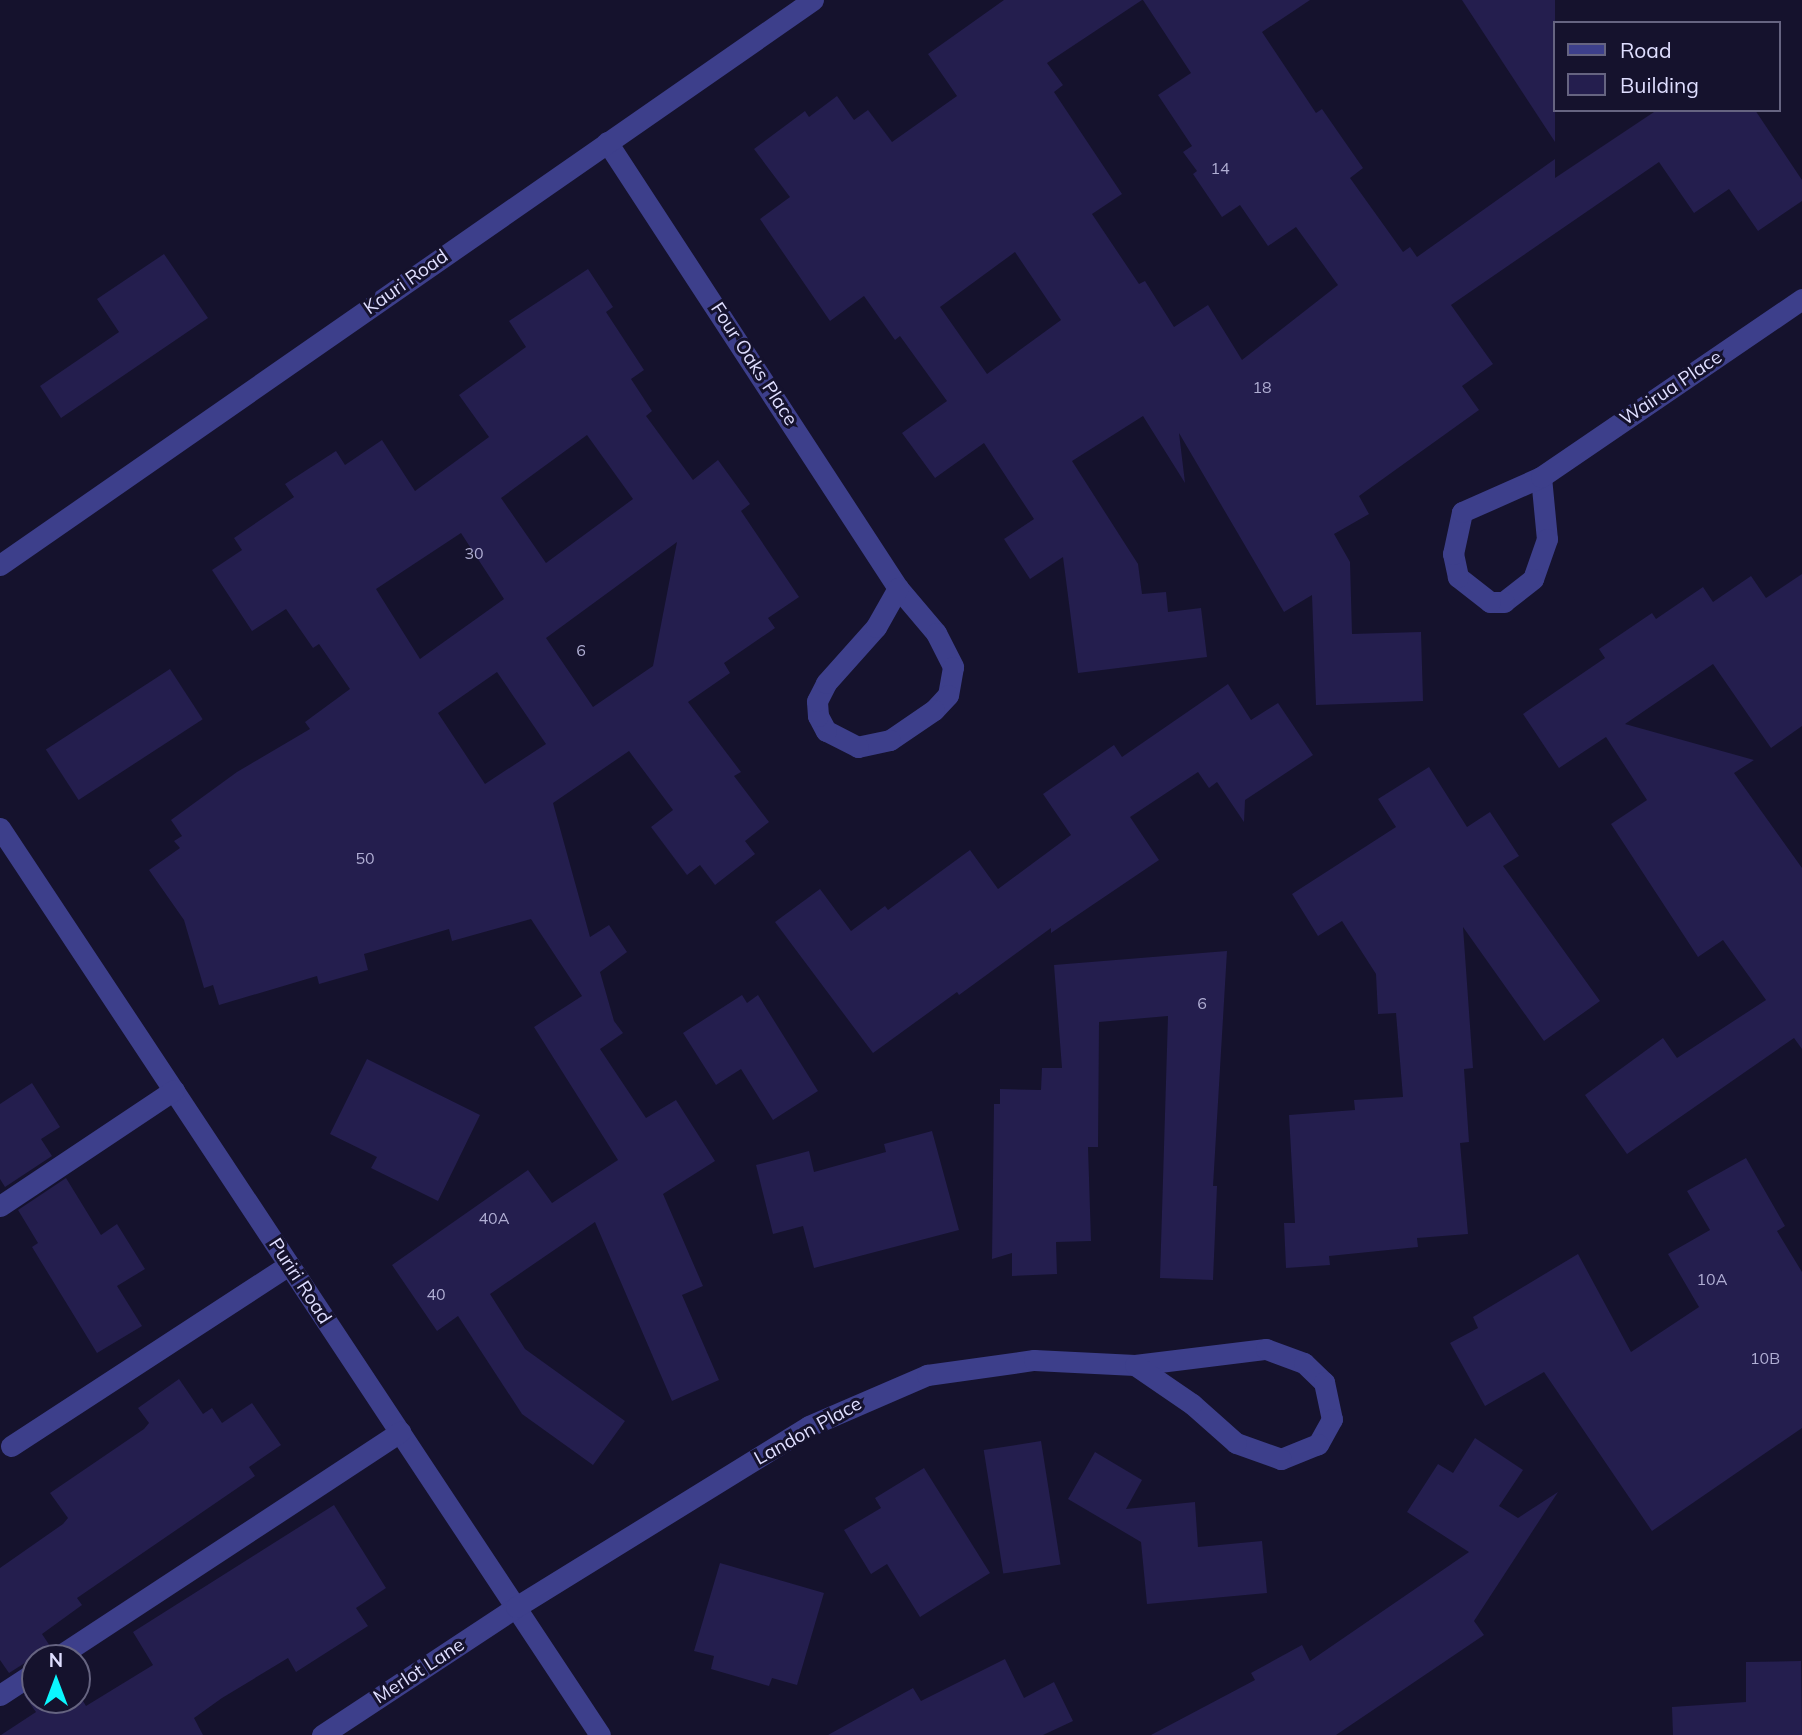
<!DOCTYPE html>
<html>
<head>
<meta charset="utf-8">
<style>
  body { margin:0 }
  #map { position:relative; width:1802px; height:1735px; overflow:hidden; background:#15122d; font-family:Mulish,sans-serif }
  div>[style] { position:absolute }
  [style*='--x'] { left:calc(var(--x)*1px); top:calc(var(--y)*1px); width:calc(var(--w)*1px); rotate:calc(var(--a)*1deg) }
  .building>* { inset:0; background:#241e4e; transform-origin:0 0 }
  .minor>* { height:21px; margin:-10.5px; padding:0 10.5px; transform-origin:10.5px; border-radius:10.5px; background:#3d3f8b }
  span { translate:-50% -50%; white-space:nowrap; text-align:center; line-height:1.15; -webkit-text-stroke:6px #15122d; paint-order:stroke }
  .number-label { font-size:16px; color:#b0aed3 }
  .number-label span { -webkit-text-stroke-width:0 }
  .street-label { font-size:19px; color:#dfdeff }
  .legend { position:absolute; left:1553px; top:21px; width:228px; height:91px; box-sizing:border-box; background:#15122d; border:2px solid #666481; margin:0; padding:9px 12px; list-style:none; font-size:21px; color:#dfdeff }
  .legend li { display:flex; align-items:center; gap:14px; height:35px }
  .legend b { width:35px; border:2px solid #666481 }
  .north { position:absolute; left:21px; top:1644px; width:70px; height:70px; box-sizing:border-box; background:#15122d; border:2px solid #666481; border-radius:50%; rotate:0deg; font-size:19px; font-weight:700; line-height:28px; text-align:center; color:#dfdeff }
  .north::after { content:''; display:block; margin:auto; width:24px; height:32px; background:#0bf6fe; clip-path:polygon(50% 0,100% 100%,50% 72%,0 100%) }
</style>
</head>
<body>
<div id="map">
  <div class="building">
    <div style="clip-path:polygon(evenodd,1004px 0,1142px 0,1047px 63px,1063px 85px,1054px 92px,1122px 194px,1092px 214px,1139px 284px,1145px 281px,1174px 327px,1208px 305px,1242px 360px,1338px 285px,1296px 227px,1268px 246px,1240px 205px,1222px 217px,1193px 174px,1197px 171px,1183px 152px,1192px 146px,1158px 95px,1191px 73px,1143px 0,1310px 0,1262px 32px,1316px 113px,1322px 109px,1363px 168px,1350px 178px,1403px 252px,1410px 247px,1417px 257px,1555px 159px,1555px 178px,1657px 110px,1755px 110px,1802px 180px,1802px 201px,1758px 231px,1729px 189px,1694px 213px,1659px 162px,1451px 305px,1493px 364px,1462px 386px,1479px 410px,1359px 496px,1369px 514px,1334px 534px,1350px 562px,1352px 634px,1421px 632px,1423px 701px,1316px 705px,1312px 595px,1284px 612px,1179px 433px,1185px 483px,1143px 416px,1072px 461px,1138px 564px,1142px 594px,1166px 592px,1168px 612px,1201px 608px,1207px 657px,1078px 673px,1063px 557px,1030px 579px,1004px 539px,1034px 519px,984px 443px,935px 478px,902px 433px,947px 401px,900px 336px,895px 340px,864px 296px,830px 321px,760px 219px,790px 197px,754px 149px,805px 111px,809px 117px,837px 96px,854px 120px,868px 110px,892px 142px,957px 96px,928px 54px,1004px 0,1015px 252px,1061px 320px,987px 374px,940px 307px,1015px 252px)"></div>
    <div style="clip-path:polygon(1462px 0,1555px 0,1555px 142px)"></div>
    <div style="clip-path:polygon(164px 254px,208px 318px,61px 418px,40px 386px,119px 332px,97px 299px)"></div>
    <div style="clip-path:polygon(evenodd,588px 269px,613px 307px,606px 312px,644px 370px,631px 379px,652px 411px,646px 416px,693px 480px,718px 460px,750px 504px,741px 511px,799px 597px,768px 618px,775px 628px,724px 663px,730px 673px,688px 702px,741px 772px,734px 776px,769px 822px,745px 841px,755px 854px,715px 885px,700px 865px,687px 875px,651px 827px,673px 810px,629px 751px,553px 803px,590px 937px,609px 925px,627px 952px,600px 972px,614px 1021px,623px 1033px,600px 1049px,646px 1118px,676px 1100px,715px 1161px,663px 1194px,703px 1286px,682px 1295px,719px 1380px,672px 1401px,595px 1222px,490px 1294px,525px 1349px,625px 1421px,593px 1465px,522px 1414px,458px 1316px,437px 1331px,392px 1265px,528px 1170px,552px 1203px,618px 1160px,534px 1027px,582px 996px,531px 919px,452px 941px,449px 929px,364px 954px,368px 970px,319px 984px,317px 976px,219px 1005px,213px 985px,204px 988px,184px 920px,149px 870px,180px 848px,174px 841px,182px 836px,171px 820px,237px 772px,310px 729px,305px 722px,350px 689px,319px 644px,313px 648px,286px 609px,252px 631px,212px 570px,242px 550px,234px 538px,294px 497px,285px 484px,336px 451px,345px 465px,382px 440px,415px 491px,489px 437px,459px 395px,526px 347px,509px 321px,588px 269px,587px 435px,633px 499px,546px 563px,501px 498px,587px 435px,588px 269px,461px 533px,504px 599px,420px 659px,376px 589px,461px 533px,588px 269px,677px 542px,653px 666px,593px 707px,546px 638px,677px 542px,588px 269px,497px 672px,546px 744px,485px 784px,438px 713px,497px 672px)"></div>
    <div style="clip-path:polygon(1802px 574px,1802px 726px,1771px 748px,1713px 664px,1625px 724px,1754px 760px,1734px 773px,1802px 868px,1802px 1049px,1794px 1038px,1627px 1154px,1585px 1095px,1663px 1038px,1677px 1058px,1766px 1000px,1723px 940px,1698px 957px,1611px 824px,1647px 800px,1606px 737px,1559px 768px,1523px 714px,1605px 658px,1599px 649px,1652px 613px,1656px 619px,1703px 587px,1713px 602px,1751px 576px,1766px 598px)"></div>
    <div style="left:170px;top:669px;width:60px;height:148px;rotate:57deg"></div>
    <div style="clip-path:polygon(1228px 684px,1251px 720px,1278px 703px,1313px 755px,1245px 800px,1244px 822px,1217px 782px,1209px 788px,1198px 772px,1130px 817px,1159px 860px,1051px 933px,1051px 928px,959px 995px,957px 992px,873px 1053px,775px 922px,820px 889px,851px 931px,885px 906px,888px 910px,970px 850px,998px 889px,1071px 835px,1043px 794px,1114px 745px,1122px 757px)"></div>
    <div style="clip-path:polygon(1429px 767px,1467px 827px,1490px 812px,1519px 856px,1503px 866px,1600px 1001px,1544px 1041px,1463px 927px,1473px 1068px,1464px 1069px,1469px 1142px,1460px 1143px,1468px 1234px,1417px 1238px,1418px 1247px,1329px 1256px,1330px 1265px,1286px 1268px,1284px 1223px,1295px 1223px,1289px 1115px,1355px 1110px,1354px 1100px,1403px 1097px,1396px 1013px,1378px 1014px,1376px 974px,1342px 921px,1318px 936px,1292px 894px,1396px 827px,1378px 799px)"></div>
    <div style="clip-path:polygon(1227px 951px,1213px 1186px,1217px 1186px,1213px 1280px,1160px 1278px,1168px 1016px,1099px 1022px,1098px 1147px,1088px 1147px,1091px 1241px,1056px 1242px,1057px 1274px,1012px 1276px,1012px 1253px,992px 1259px,994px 1104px,1000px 1104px,1000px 1089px,1041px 1090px,1042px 1068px,1062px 1068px,1054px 965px)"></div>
    <div style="clip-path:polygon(742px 995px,747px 1003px,758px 995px,818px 1091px,773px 1120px,741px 1069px,716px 1085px,683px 1033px)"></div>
    <div style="clip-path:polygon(367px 1059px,480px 1115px,438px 1201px,371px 1168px,377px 1157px,330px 1134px)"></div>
    <div style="clip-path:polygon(32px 1083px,60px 1127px,41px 1139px,52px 1156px,5px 1187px,0 1179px,0 1104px)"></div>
    <div style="clip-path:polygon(932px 1131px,959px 1230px,814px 1268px,803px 1226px,773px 1234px,756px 1165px,809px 1151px,814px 1172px,886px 1152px,884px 1144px)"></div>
    <div style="clip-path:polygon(1746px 1158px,1785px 1226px,1777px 1231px,1802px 1272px,1802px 1428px,1652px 1531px,1544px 1372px,1485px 1406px,1450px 1343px,1478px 1328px,1473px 1317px,1578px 1254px,1631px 1352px,1699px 1307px,1668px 1254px,1710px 1230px,1687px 1191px)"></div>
    <div style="clip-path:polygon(66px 1178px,101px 1235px,117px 1224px,145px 1269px,117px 1286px,142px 1326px,97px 1353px,32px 1247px,38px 1243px,18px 1210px)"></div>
    <div style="clip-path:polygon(179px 1379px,203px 1414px,212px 1408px,222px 1423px,252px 1403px,281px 1445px,249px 1467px,255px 1476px,77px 1598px,82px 1605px,42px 1634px,50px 1646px,43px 1658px,28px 1661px,9px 1673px,0 1660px,0 1568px,63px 1524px,68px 1518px,50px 1493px,144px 1429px,149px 1423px,138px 1408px)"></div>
    <div style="clip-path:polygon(1475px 1438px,1523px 1470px,1499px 1506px,1518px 1518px,1558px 1492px,1474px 1621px,1484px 1635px,1336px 1735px,1151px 1735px,1255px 1680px,1251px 1673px,1302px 1645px,1310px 1661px,1469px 1552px,1407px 1512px,1438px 1464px,1453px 1473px)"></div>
    <div style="left:1041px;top:1441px;width:125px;height:58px;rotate:81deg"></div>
    <div style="clip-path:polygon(1095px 1452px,1142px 1480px,1126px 1509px,1195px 1502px,1198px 1547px,1262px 1541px,1267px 1593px,1147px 1604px,1141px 1542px,1068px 1499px)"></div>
    <div style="clip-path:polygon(924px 1468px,990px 1573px,920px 1617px,887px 1564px,871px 1574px,844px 1530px,881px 1508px,875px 1498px)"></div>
    <div style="clip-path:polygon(334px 1505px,386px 1588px,356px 1608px,368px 1626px,296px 1672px,288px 1658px,222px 1698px,194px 1718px,203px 1735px,1px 1735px,36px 1712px,24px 1695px,35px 1688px,35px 1700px,77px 1700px,77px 1691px,86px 1706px,153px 1665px,133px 1632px)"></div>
    <div style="clip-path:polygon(720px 1563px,824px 1593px,797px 1685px,772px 1678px,769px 1686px,711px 1669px,714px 1656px,694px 1651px)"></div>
    <div style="clip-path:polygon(1005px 1659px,1024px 1698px,1054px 1682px,1073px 1721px,1043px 1735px,828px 1735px,913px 1688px,921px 1701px)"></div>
    <div style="clip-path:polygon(1801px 1661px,1802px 1735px,1673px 1735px,1672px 1707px,1746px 1702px,1746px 1662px)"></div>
  </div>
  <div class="minor">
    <div style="--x:607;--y:142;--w:533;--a:56.88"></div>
    <div style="--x:898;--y:588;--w:59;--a:49.8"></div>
    <div style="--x:936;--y:633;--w:38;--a:63"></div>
    <div style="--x:953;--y:667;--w:28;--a:100"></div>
    <div style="--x:948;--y:695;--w:21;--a:133"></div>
    <div style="--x:934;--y:710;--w:53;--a:145.7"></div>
    <div style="--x:890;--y:740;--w:33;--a:168"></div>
    <div style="--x:858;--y:747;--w:36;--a:-153"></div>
    <div style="--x:826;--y:731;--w:17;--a:-118"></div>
    <div style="--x:818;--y:716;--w:15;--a:-94"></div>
    <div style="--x:817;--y:701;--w:20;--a:-63"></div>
    <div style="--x:826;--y:683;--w:75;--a:-48.2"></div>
    <div style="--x:876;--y:627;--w:45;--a:-60.6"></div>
    <div style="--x:1541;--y:477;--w:62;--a:84.5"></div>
    <div style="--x:1547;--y:539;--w:42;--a:109.3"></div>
    <div style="--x:1533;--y:579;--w:37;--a:142"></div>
    <div style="--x:1504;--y:602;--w:14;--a:180"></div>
    <div style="--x:1490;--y:602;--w:41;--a:-142"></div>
    <div style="--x:1458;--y:577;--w:24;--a:-102"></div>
    <div style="--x:1453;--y:554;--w:43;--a:-77.9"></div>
    <div style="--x:1462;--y:512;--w:86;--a:-23.9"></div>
    <div style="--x:1541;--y:477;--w:316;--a:-34.3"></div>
    <div style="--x:0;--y:565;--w:990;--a:-34.8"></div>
    <div style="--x:0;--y:828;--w:1087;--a:56.51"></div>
    <div style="--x:0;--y:1206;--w:209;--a:-33.7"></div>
    <div style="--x:11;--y:1446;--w:332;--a:-33.1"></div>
    <div style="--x:56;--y:1658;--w:412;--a:-33.3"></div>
    <div style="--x:0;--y:1695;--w:42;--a:-33.3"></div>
    <div style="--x:322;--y:1735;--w:232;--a:-33.4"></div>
    <div style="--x:516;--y:1607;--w:344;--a:-31.7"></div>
    <div style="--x:809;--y:1426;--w:129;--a:-23.4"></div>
    <div style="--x:927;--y:1375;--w:108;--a:-8"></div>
    <div style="--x:1034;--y:1360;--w:101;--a:2.8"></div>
    <div style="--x:1135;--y:1365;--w:132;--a:-7"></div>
    <div style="--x:1266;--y:1349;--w:40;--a:20.2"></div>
    <div style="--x:1304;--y:1363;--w:28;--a:44"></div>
    <div style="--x:1324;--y:1382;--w:38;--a:78"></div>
    <div style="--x:1332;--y:1419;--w:29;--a:119"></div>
    <div style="--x:1318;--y:1444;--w:40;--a:158"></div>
    <div style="--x:1281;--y:1459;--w:48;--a:-160.4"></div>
    <div style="--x:1236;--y:1443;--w:59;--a:-138.4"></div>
    <div style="--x:1192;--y:1404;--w:69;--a:-145.6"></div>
  </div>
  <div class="number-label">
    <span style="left:1220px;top:168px">14</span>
    <span style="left:1262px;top:387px">18</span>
    <span style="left:474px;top:553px">30</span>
    <span style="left:581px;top:650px">6</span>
    <span style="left:365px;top:858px">50</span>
    <span style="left:1202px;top:1003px">6</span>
    <span style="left:494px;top:1218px">40A</span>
    <span style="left:1712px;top:1279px">10A</span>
    <span style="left:436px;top:1294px">40</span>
    <span style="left:1765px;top:1358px">10B</span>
  </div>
  <div class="street-label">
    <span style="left:406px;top:282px;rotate:-35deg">Kauri Road</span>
    <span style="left:754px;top:364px;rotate:57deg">Four Oaks Place</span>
    <span style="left:1671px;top:388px;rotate:-34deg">Wairua Place</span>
    <span style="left:300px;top:1281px;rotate:57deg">Puriri Road</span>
    <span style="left:808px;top:1431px;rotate:-29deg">Landon Place</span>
    <span style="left:419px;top:1671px;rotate:-33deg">Merlot Lane</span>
  </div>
  <ul class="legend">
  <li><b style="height:9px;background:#3d3f8b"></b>Road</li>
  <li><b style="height:19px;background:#241e4e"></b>Building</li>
  </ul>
  <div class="north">N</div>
</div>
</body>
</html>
